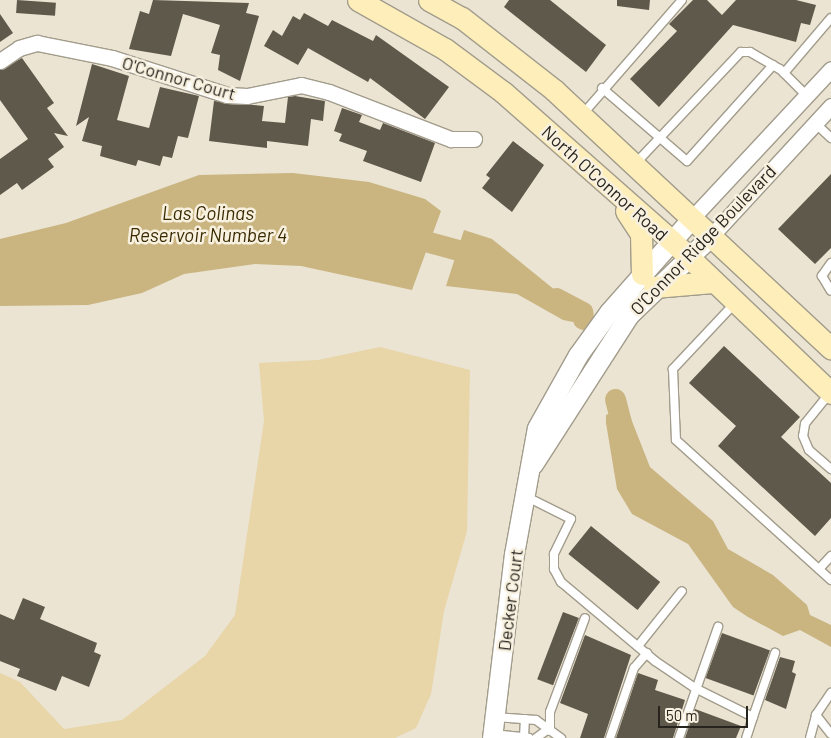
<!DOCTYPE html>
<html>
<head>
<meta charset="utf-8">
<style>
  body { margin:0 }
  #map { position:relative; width:831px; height:738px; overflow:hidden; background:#ebe4d3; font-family:Barlow,sans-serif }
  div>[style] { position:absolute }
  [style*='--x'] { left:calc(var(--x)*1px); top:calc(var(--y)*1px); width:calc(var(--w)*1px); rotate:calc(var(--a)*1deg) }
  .green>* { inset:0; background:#e8d5a8 }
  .water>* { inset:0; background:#cab581 }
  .river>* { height:21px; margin:-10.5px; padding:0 10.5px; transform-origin:10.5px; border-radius:10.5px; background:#cab581 }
  .building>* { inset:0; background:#5f594b; transform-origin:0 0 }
  .roads { filter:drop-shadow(1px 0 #a29c8c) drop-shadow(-1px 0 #a29c8c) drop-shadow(0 1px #a29c8c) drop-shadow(0 -1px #a29c8c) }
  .service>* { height:8px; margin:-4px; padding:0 4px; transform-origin:4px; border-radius:4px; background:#fff }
  .minor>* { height:15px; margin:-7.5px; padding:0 7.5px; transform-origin:7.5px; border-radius:7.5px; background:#fff }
  .tertiary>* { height:19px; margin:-9.5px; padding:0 9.5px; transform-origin:9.5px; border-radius:9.5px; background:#fff }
  .secondary>* { height:21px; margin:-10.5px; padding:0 10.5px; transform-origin:10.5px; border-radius:10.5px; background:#feeeba }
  span { translate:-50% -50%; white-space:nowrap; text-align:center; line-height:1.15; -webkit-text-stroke:5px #f8f1e0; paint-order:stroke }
  .street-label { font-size:18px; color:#27241e }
  .water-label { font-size:19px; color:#392a00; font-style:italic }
  .scale { position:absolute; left:658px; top:706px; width:90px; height:22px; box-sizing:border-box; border:2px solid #27241e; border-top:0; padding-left:6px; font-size:15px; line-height:18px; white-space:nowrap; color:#27241e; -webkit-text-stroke:4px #f8f1e0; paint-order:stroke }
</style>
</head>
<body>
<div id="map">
  <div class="green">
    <div style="clip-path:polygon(380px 347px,470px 370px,467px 531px,444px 611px,431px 694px,416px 728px,395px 738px,0 738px,0 673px,20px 682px,64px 729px,122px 720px,205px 656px,235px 615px,264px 421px,259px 363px,318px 360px)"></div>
  </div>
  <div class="water">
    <div style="clip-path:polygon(293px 173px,369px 182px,425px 199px,441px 211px,412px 290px,301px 266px,255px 264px,184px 274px,142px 293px,88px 305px,0 306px,0 239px,66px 223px,199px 175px)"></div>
    <div style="clip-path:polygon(464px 230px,492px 239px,582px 312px,573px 322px,563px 320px,517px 294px,446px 286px)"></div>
    <div style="clip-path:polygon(626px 406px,650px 467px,713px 521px,728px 549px,773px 575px,807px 605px,810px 615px,831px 625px,831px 647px,800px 630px,783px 636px,748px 617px,733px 607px,688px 544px,632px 514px,617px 489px,606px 423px,606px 415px)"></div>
  </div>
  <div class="river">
    <div style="--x:403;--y:235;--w:84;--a:15.2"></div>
    <div style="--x:556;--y:298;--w:30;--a:28"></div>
    <div style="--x:582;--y:312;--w:7;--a:82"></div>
    <div style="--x:615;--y:399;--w:40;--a:75.6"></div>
  </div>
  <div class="building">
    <div style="left:17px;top:0;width:39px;height:13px;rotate:4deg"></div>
    <div style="clip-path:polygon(153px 0,249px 3px,246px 13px,259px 16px,240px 81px,218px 70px,220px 55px,211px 53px,220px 25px,183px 14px,171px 56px,129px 49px,140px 11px,149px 14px)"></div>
    <div style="clip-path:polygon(509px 0,550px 0,606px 45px,586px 72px,504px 7px)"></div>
    <div style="clip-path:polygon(617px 0,650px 0,649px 10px,617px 6px)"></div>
    <div style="clip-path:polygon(693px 0,707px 0,722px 15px,736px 0,796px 0,816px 5px,810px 25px,801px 23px,796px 42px,733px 25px,659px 107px,630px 79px,677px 31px,669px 24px)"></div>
    <div style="clip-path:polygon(304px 13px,328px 26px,332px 20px,373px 41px,376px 35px,449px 87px,425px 119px,370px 78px,368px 82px,308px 48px,298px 65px,264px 46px,273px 30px,282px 36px,293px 16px,300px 20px)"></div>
    <div style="clip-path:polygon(0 14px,13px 33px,0 42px)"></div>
    <div style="clip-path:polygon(22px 58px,54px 103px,47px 108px,68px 136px,54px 133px,64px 147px,48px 159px,54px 167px,22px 190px,17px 183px,0 195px,0 159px,28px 139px,0 100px,0 70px)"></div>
    <div style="clip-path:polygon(92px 64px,129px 76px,117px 120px,149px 128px,160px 87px,199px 96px,188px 138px,178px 136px,172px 158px,163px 156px,160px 166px,138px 160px,136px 166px,100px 156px,102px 146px,82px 141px,89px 117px,76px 126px)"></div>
    <div style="clip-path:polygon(295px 96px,325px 101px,323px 121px,311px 119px,308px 146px,267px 141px,267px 148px,209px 141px,214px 101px,264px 106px,262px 121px,285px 123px,288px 97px)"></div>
    <div style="clip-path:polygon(342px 108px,362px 115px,359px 122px,380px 130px,383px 123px,435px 143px,421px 182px,363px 161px,367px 151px,339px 141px,342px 134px,334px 131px)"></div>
    <div style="clip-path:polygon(513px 141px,544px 165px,512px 212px,482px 188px,490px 178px,486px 175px)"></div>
    <div style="clip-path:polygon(831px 174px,831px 248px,815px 264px,778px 229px)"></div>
    <div style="clip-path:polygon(724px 346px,800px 417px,781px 437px,831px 483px,831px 518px,815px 536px,718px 446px,736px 426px,689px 383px)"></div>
    <div style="left:591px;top:526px;width:89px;height:36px;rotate:39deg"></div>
    <div style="clip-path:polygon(23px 598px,45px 607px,40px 619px,97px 643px,94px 652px,101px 655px,89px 687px,62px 676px,56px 691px,17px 676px,20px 669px,0 661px,0 614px,14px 620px)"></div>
    <div style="left:563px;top:612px;width:17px;height:72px;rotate:21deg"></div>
    <div style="left:722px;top:633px;width:51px;height:48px;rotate:20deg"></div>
    <div style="clip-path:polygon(585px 635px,631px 655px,604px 738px,580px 738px,588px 714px,560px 703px)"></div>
    <div style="clip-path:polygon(780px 657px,795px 661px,792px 672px,796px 674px,786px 709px,765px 700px)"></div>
    <div style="clip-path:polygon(638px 673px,658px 680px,655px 690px,685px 700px,673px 738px,616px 738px)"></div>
    <div style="clip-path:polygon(695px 709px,741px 726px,736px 738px,685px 738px)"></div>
  </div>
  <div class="roads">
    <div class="service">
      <div style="--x:784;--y:73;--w:72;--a:-49.5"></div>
      <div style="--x:602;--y:88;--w:112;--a:40.7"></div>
      <div style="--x:687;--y:161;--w:129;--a:-48.1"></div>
      <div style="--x:582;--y:115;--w:152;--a:-49"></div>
      <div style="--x:815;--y:123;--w:22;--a:43"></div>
      <div style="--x:635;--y:164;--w:154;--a:-46.6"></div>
      <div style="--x:741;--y:52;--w:9;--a:0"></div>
      <div style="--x:750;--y:52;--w:34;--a:30"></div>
      <div style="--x:780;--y:69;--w:38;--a:45"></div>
      <div style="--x:831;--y:263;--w:16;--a:125"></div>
      <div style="--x:822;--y:276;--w:17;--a:59"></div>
      <div style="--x:735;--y:303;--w:91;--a:133.2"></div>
      <div style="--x:673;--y:369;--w:71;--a:87.6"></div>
      <div style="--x:676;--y:440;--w:209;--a:42.1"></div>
      <div style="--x:829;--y:394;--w:38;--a:129"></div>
      <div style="--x:805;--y:424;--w:12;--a:99"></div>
      <div style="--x:803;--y:436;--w:15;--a:67"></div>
      <div style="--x:809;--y:450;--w:29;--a:41"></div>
      <div style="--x:527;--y:497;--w:49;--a:26.6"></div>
      <div style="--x:571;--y:519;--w:39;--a:116"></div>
      <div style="--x:554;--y:554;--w:15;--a:90"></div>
      <div style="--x:554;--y:569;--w:15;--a:62"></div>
      <div style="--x:561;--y:582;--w:123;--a:40"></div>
      <div style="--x:655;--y:661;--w:48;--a:34"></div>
      <div style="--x:695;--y:688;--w:65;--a:26.6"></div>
      <div style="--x:753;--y:717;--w:22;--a:108"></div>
      <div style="--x:819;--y:569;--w:18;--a:-47"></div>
      <div style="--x:638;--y:646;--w:70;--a:-51.3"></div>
      <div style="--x:816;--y:715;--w:24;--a:52"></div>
      <div style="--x:495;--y:717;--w:41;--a:4.2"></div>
      <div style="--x:536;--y:720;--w:31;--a:36"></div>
      <div style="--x:753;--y:717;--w:68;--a:-71"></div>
      <div style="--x:550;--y:731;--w:19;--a:-90"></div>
      <div style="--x:550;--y:712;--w:100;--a:-69.6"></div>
      <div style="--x:493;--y:734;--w:36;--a:6"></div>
      <div style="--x:524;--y:737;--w:18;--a:-87"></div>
      <div style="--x:536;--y:738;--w:14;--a:-36"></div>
      <div style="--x:610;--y:738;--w:74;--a:-71.1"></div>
      <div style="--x:634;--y:668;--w:20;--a:-49"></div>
      <div style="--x:679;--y:738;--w:118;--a:-70.6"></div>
      <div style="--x:810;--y:738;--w:24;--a:-75"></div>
      <div style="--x:816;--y:715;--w:27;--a:-56"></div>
    </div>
    <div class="minor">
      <div style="--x:0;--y:61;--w:23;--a:-34"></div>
      <div style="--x:19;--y:48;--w:19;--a:-16"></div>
      <div style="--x:37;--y:43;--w:76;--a:11.3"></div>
      <div style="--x:112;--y:58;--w:121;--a:17.8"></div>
      <div style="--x:227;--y:95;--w:20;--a:3"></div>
      <div style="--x:247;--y:96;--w:55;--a:-11.5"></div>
      <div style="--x:301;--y:85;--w:29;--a:14"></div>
      <div style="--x:329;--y:92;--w:131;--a:21.1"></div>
      <div style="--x:451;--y:139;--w:23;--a:0"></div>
      <div style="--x:693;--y:217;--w:202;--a:-47"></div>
      <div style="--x:712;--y:235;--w:176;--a:-47.3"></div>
    </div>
    <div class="tertiary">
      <div style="--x:533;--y:464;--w:177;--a:-57.2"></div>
      <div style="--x:629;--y:315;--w:115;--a:-43.9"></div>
      <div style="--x:492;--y:738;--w:185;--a:-83.2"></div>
      <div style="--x:514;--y:554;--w:128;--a:-79.7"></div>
      <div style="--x:537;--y:428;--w:84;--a:-60.7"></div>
      <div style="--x:578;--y:355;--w:53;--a:-54.2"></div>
      <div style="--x:609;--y:312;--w:127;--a:-48.5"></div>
    </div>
    <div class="secondary">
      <div style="--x:358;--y:0;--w:100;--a:29.4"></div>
      <div style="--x:445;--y:49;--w:72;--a:36.6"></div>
      <div style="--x:503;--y:92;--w:225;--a:41.4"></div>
      <div style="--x:672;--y:241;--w:220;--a:43.7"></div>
      <div style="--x:429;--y:0;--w:38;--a:29"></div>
      <div style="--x:462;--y:18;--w:117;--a:38"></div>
      <div style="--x:554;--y:90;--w:379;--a:43"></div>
      <div style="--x:626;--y:211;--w:27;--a:57"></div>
      <div style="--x:641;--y:234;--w:40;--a:88.6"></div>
      <div style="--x:654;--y:287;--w:59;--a:-4.8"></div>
    </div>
  </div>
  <div class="street-label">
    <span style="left:179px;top:78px;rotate:16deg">O'Connor Court</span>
    <span style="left:605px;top:183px;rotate:42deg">North O'Connor Road</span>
    <span style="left:703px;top:240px;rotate:-46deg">O'Connor Ridge Boulevard</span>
    <span style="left:510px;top:600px;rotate:-83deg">Decker Court</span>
  </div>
  <div class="water-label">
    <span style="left:208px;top:224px">Las Colinas<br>Reservoir Number 4</span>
  </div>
  <div class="scale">50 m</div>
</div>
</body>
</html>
